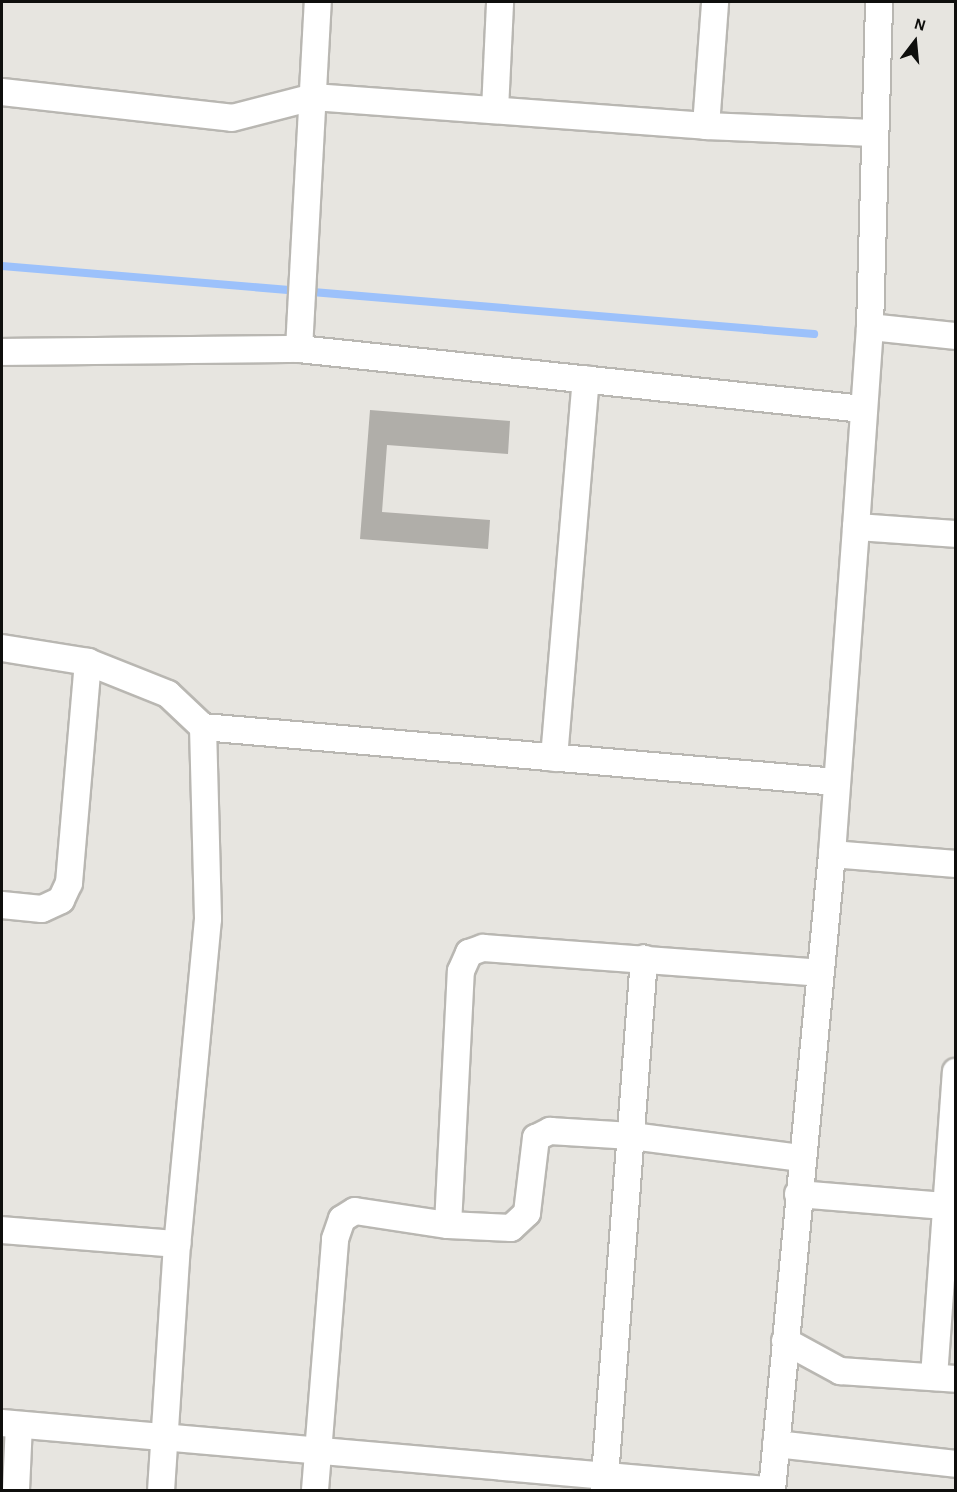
<!DOCTYPE html>
<html>
<head>
<meta charset="utf-8">
<style>
  body { margin:0 }
  #map { position:relative; width:957px; height:1492px; overflow:hidden; background:#e7e5e0; font-family:"Alegreya Sans",sans-serif }
  div>[style] { position:absolute }
  [style*='--x'] { left:calc(var(--x)*1px); top:calc(var(--y)*1px); width:calc(var(--w)*1px); rotate:calc(var(--a)*1deg) }
  .stream>* { height:8px; margin:-4px; padding:0 4px; transform-origin:4px; border-radius:4px; background:#9cc1fb }
  .building>* { inset:0; background:#b0aea9 }
  .roads { filter:drop-shadow(2px 0 #b9b7b2) drop-shadow(-2px 0 #b9b7b2) drop-shadow(0 2px #b9b7b2) drop-shadow(0 -2px #b9b7b2) }
  .minor>* { height:26px; margin:-13px; padding:0 13px; transform-origin:13px; border-radius:13px; background:#fff }
  span { translate:-50% -50%; white-space:nowrap; text-align:center; line-height:1.15; -webkit-text-stroke:5px #e7e5e0; paint-order:stroke }
  .frame { position:absolute; inset:0; border:3px solid #0f0f0d; pointer-events:none }
  .north { position:absolute; left:885px; top:12px; width:60px; height:60px; -webkit-text-stroke:4px #e7e5e0; paint-order:stroke; rotate:16deg; font-size:16px; font-weight:700; line-height:24px; text-align:center; color:#0f0f0d }
  .north::after { content:''; display:block; margin:auto; width:21px; height:27px; background:#0f0f0d; clip-path:polygon(50% 0,100% 100%,50% 72%,0 100%) }
</style>
</head>
<body>
<div id="map">
  <div class="stream">
    <div style="--x:2;--y:266;--w:815;--a:4.79"></div>
  </div>
  <div class="building">
    <div style="clip-path:polygon(370px 410px,510px 421px,508px 454px,387px 445px,382px 512px,490px 520px,488px 549px,360px 539px)"></div>
  </div>
  <div class="roads">
    <div class="minor">
      <div style="--x:2;--y:92;--w:231;--a:6.4"></div>
      <div style="--x:232;--y:118;--w:84;--a:-14.5"></div>
      <div style="--x:313;--y:97;--w:394;--a:4.2"></div>
      <div style="--x:706;--y:126;--w:167;--a:2.4"></div>
      <div style="--x:495;--y:110;--w:108;--a:-87.3"></div>
      <div style="--x:706;--y:126;--w:124;--a:-85.8"></div>
      <div style="--x:870;--y:327;--w:86;--a:6"></div>
      <div style="--x:299;--y:349;--w:348;--a:-86.9"></div>
      <div style="--x:2;--y:352;--w:297;--a:-0.6"></div>
      <div style="--x:299;--y:349;--w:567;--a:6.07"></div>
      <div style="--x:856;--y:527;--w:100;--a:4"></div>
      <div style="--x:2;--y:648;--w:87;--a:9.2"></div>
      <div style="--x:88;--y:662;--w:86;--a:21.8"></div>
      <div style="--x:168;--y:694;--w:48;--a:43.3"></div>
      <div style="--x:203;--y:727;--w:192;--a:88.5"></div>
      <div style="--x:208;--y:919;--w:326;--a:95.4"></div>
      <div style="--x:177;--y:1244;--w:247;--a:93.7"></div>
      <div style="--x:203;--y:727;--w:636;--a:4.96"></div>
      <div style="--x:554;--y:758;--w:380;--a:-85.2"></div>
      <div style="--x:832;--y:854;--w:124;--a:4.6"></div>
      <div style="--x:2;--y:905;--w:40;--a:5.7"></div>
      <div style="--x:42;--y:909;--w:21;--a:-25"></div>
      <div style="--x:61;--y:900;--w:19;--a:-65"></div>
      <div style="--x:69;--y:883;--w:222;--a:-85.1"></div>
      <div style="--x:798;--y:1194;--w:147;--a:4.7"></div>
      <div style="--x:945;--y:1206;--w:13;--a:-29"></div>
      <div style="--x:448;--y:1225;--w:254;--a:-87.1"></div>
      <div style="--x:461;--y:971;--w:20;--a:-66"></div>
      <div style="--x:469;--y:953;--w:15;--a:-20"></div>
      <div style="--x:483;--y:948;--w:338;--a:4.2"></div>
      <div style="--x:2;--y:1230;--w:176;--a:4.6"></div>
      <div style="--x:785;--y:1341;--w:63;--a:28.6"></div>
      <div style="--x:840;--y:1371;--w:116;--a:3.9"></div>
      <div style="--x:934;--y:1377;--w:306;--a:-85.9"></div>
      <div style="--x:2;--y:1423;--w:767;--a:5.01"></div>
      <div style="--x:776;--y:1444;--w:181;--a:6.3"></div>
      <div style="--x:16;--y:1490;--w:65;--a:-87.4"></div>
      <div style="--x:315;--y:1490;--w:252;--a:-85.4"></div>
      <div style="--x:335;--y:1239;--w:21;--a:-71"></div>
      <div style="--x:342;--y:1219;--w:15;--a:-32"></div>
      <div style="--x:355;--y:1211;--w:94;--a:8.6"></div>
      <div style="--x:448;--y:1225;--w:63;--a:2.7"></div>
      <div style="--x:511;--y:1228;--w:22;--a:-43"></div>
      <div style="--x:527;--y:1213;--w:76;--a:-83.2"></div>
      <div style="--x:536;--y:1138;--w:16;--a:-27"></div>
      <div style="--x:550;--y:1131;--w:82;--a:3.5"></div>
      <div style="--x:632;--y:1136;--w:171;--a:7.4"></div>
      <div style="--x:604;--y:1490;--w:533;--a:-85.69"></div>
      <div style="--x:772;--y:1490;--w:639;--a:-84.61"></div>
      <div style="--x:832;--y:854;--w:328;--a:-85.8"></div>
      <div style="--x:856;--y:527;--w:200;--a:-86"></div>
      <div style="--x:870;--y:327;--w:325;--a:-88.4"></div>
    </div>
  </div>
  <div class="frame"></div>
  <div class="north">N</div>
</div>
</body>
</html>
